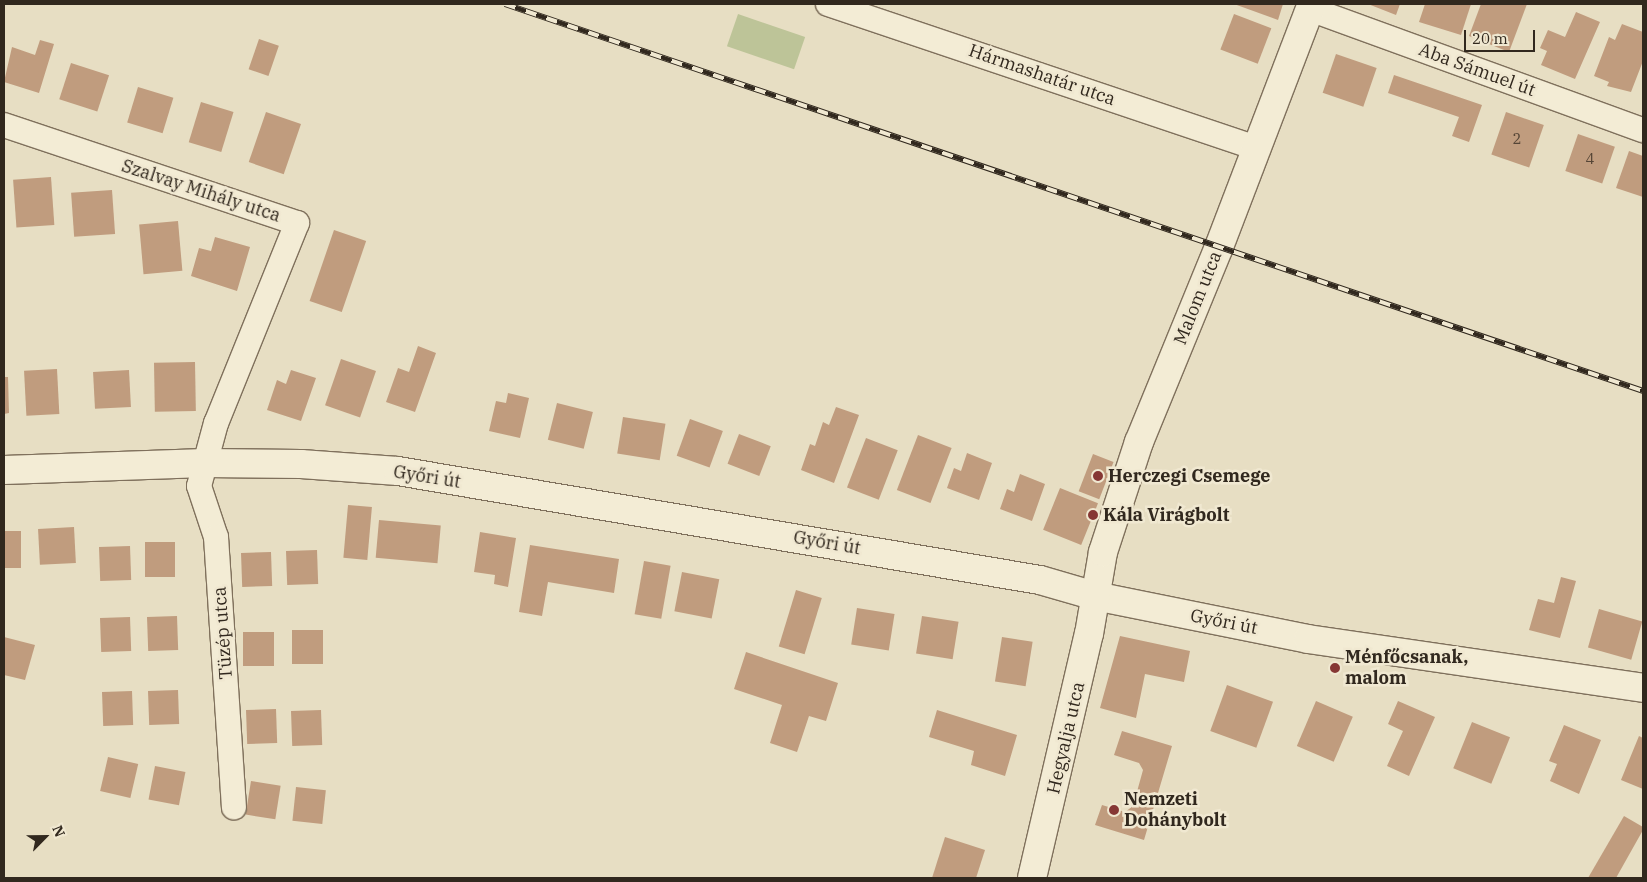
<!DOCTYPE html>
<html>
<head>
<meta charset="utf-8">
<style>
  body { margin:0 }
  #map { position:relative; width:1647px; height:882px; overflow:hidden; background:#e7dec3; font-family:"IBM Plex Serif",serif }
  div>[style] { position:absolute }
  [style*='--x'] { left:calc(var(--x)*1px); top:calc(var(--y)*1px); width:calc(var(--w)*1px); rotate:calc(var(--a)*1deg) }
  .green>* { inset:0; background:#bdc498; transform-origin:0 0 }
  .building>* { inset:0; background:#c09c7e; transform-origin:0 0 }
  .roads { filter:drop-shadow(1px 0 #7f705c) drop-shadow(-1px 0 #7f705c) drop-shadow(0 1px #7f705c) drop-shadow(0 -1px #7f705c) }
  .street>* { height:24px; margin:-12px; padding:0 12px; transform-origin:12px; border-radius:12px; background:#f3ecd5 }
  .secondary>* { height:28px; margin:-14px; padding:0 14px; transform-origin:14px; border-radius:14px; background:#f3ecd5 }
  .rail>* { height:5.5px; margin-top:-2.75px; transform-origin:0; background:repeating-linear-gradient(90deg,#f0e8d1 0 11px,#31281e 0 22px); box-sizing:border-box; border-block:1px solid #31281e }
  .dots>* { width:14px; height:14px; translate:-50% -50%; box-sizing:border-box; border:2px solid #f0e8d1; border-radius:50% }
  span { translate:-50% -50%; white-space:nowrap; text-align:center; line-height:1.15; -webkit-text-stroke:5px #f0e8d1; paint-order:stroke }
  .number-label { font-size:15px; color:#554536 }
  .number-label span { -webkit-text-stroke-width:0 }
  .street-label { font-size:18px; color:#31281e }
  .poi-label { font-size:18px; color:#31281e; font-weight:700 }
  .left { translate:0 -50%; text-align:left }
  .frame { position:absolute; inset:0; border:5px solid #31281e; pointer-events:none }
  .north { position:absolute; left:20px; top:812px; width:50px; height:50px; -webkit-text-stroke:4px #f0e8d1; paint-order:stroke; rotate:67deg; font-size:14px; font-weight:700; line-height:20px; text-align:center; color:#31281e }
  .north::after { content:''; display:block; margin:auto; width:18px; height:22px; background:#31281e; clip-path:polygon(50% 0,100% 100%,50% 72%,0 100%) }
  .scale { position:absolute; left:1464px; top:30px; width:71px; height:22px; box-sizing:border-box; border:2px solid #31281e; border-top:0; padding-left:6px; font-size:15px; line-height:18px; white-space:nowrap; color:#31281e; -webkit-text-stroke:4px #f0e8d1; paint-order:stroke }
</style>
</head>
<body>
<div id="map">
  <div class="green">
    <div style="left:738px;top:14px;width:71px;height:34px;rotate:19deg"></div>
  </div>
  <div class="building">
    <div style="clip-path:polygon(1234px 4px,1283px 4px,1278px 20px)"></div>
    <div style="clip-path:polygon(1368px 4px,1400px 4px,1396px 15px)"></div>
    <div style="clip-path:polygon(1425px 4px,1471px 4px,1461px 35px,1419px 22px)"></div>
    <div style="clip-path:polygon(1481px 4px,1527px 4px,1509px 52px,1469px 36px)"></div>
    <div style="clip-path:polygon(1576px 12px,1600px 22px,1575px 79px,1541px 65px,1547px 51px,1540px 48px,1548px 30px,1565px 37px)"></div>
    <div style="left:1234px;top:14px;width:40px;height:38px;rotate:21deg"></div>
    <div style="clip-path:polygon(1622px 24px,1643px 32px,1643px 61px,1631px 92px,1607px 86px,1609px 82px,1594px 76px,1609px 37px,1615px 40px)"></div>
    <div style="left:259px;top:39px;width:21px;height:32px;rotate:19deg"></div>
    <div style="clip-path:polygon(40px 40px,54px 44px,39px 93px,4px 82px,12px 47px,35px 55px)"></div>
    <div style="left:1336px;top:54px;width:43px;height:41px;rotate:19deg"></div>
    <div style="left:71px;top:63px;width:40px;height:38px;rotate:18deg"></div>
    <div style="clip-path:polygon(1394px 75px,1482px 105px,1469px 142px,1452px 136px,1459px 117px,1388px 93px)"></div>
    <div style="left:138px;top:87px;width:37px;height:37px;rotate:17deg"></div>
    <div style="left:201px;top:102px;width:34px;height:42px;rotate:17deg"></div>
    <div style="left:266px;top:112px;width:37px;height:53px;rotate:19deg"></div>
    <div style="left:1506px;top:112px;width:40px;height:45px;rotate:19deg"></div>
    <div style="left:1578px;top:134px;width:39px;height:39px;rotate:19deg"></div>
    <div style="clip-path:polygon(1629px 151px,1643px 156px,1643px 197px,1616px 188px)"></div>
    <div style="left:51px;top:177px;width:48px;height:38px;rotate:86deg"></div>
    <div style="left:112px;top:190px;width:44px;height:41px;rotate:86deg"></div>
    <div style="left:178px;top:221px;width:50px;height:39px;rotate:85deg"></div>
    <div style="left:334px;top:230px;width:34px;height:75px;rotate:19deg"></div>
    <div style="clip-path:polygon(215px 237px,250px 247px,237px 291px,191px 276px,199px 248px,211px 251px)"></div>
    <div style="clip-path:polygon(418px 346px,436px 353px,415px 412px,386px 402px,398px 368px,409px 372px)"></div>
    <div style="left:341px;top:359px;width:37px;height:49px;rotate:19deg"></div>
    <div style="left:195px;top:362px;width:49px;height:41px;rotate:89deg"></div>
    <div style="left:57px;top:369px;width:45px;height:33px;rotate:87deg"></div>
    <div style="left:129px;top:370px;width:37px;height:36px;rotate:87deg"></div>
    <div style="clip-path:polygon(291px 370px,316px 378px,301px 421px,267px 410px,277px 380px,286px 384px)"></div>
    <div style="clip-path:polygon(4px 377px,8px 377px,9px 413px,4px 414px)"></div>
    <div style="clip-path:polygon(508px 393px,529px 398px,520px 438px,489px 431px,496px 401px,506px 403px)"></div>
    <div style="left:557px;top:403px;width:37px;height:38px;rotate:14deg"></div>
    <div style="clip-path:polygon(836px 407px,859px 415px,834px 483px,801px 470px,810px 444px,815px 446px,823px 422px,829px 425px)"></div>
    <div style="left:623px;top:417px;width:43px;height:37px;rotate:9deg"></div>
    <div style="left:690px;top:419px;width:35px;height:39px;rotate:20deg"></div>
    <div style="left:739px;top:434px;width:34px;height:32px;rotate:21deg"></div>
    <div style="left:918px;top:435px;width:36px;height:59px;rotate:21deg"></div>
    <div style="left:866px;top:438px;width:34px;height:53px;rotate:21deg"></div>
    <div style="clip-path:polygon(967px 453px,992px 463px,979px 500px,947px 488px,954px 468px,961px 471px)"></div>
    <div style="left:1093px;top:454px;width:22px;height:40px;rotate:21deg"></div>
    <div style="clip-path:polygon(1020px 474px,1045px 484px,1032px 521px,1000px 509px,1007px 489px,1014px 492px)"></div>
    <div style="left:1060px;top:488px;width:41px;height:45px;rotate:22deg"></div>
    <div style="left:348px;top:505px;width:24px;height:53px;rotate:5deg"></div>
    <div style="left:379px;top:520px;width:62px;height:38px;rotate:5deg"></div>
    <div style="left:74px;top:527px;width:36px;height:36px;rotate:87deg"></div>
    <div style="left:4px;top:531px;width:17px;height:37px"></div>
    <div style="clip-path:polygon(480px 532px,516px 538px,508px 587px,494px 584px,495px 575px,474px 572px)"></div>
    <div style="left:145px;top:542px;width:30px;height:35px"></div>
    <div style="clip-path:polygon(530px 545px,619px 559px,614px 593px,548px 582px,542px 616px,519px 612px)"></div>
    <div style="left:130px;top:546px;width:34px;height:31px;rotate:88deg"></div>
    <div style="left:317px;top:550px;width:34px;height:31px;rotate:88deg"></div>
    <div style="left:271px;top:552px;width:34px;height:30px;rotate:88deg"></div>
    <div style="left:644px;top:561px;width:27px;height:54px;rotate:10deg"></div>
    <div style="left:682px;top:572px;width:38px;height:40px;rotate:11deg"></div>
    <div style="clip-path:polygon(1561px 577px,1576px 581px,1560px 638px,1529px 630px,1538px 599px,1554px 603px)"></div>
    <div style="left:796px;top:590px;width:27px;height:59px;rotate:17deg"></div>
    <div style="left:857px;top:608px;width:38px;height:37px;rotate:9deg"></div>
    <div style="left:1599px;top:609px;width:45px;height:40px;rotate:16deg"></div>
    <div style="left:177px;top:616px;width:34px;height:30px;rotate:88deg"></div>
    <div style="left:922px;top:616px;width:37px;height:38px;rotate:9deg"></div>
    <div style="left:130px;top:617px;width:34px;height:30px;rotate:88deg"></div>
    <div style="left:323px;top:630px;width:34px;height:31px;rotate:90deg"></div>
    <div style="left:243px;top:632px;width:31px;height:34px"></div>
    <div style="clip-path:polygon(1120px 636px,1190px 651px,1184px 682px,1145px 674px,1136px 718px,1100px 708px)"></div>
    <div style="clip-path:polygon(4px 637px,35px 645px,25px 680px,4px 675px)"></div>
    <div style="left:1002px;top:637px;width:31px;height:45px;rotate:9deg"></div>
    <div style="clip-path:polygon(746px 652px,838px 683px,826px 721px,809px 716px,797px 752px,770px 743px,782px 705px,734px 689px)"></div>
    <div style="left:1227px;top:685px;width:49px;height:49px;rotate:20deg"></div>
    <div style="left:178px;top:690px;width:34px;height:30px;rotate:88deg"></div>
    <div style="left:132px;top:691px;width:34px;height:30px;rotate:88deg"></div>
    <div style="left:1316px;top:701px;width:40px;height:49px;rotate:23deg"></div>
    <div style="clip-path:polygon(1398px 701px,1435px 717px,1409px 776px,1387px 766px,1403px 731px,1388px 724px)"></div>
    <div style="left:276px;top:709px;width:34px;height:30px;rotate:88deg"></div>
    <div style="left:321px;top:710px;width:35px;height:30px;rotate:88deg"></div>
    <div style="clip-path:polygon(937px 710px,1017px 735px,1005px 776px,971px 765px,974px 751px,929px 737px)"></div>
    <div style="left:1472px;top:722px;width:41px;height:50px;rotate:22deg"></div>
    <div style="clip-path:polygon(1564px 725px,1601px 740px,1579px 794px,1550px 781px,1557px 764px,1549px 761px)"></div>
    <div style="clip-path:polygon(1122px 731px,1172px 746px,1144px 840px,1095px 825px,1102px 805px,1125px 812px,1133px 806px,1143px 770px,1139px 763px,1114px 755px)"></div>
    <div style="clip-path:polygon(1639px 736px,1643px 738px,1643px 789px,1621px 780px)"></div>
    <div style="left:108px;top:757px;width:31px;height:35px;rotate:13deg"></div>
    <div style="left:155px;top:766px;width:31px;height:34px;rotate:11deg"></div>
    <div style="left:251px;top:781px;width:30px;height:34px;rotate:9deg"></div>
    <div style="left:296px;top:787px;width:30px;height:34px;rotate:6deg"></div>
    <div style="clip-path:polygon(1624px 816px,1643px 827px,1643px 830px,1616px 878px,1588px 878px)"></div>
    <div style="clip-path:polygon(945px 837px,985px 850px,976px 878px,932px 878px)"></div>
  </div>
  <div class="roads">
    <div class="street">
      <div style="--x:828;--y:4;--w:452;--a:18.6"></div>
      <div style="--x:1310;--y:9;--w:354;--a:20"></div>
      <div style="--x:4;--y:125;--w:309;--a:18.5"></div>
      <div style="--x:297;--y:223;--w:216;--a:112"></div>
      <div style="--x:216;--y:423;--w:65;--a:105.1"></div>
      <div style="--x:199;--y:486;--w:54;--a:71.6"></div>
      <div style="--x:216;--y:537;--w:271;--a:86.2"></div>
    </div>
    <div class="secondary">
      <div style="--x:4;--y:470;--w:201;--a:-2"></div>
      <div style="--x:205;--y:463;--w:96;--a:0.6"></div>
      <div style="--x:301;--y:464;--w:97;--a:4.1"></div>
      <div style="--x:398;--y:471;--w:651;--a:9.64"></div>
      <div style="--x:1040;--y:580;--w:57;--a:16.2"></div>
      <div style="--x:1095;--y:596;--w:217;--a:11.4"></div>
      <div style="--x:1308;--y:639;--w:339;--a:8.3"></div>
      <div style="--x:1032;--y:878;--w:251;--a:-76.9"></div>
      <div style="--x:1089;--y:634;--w:83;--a:-80.3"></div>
      <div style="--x:1103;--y:552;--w:116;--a:-71.9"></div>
      <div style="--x:1139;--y:442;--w:211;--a:-67.7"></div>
      <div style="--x:1219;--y:247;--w:260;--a:-69.1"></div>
    </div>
  </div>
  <div class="rail">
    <div style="--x:505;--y:4;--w:1202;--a:18.78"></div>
  </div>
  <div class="dots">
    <div style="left:1098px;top:476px;background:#863734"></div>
    <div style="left:1093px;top:515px;background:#863734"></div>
    <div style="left:1335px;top:668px;background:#863734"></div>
    <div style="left:1114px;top:810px;background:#863734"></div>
  </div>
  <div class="number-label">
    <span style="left:1517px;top:139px">2</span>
    <span style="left:1590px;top:159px">4</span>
  </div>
  <div class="street-label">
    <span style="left:1477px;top:70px;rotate:20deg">Aba Sámuel út</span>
    <span style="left:1042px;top:75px;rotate:19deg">Hármashatár utca</span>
    <span style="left:201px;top:191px;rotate:18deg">Szalvay Mihály utca</span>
    <span style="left:1198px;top:298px;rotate:-68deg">Malom utca</span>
    <span style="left:427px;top:477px;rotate:9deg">Győri út</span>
    <span style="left:827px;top:543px;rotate:10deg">Győri út</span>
    <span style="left:1224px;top:622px;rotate:11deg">Győri út</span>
    <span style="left:223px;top:633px;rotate:-94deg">Tüzép utca</span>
    <span style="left:1066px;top:738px;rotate:-77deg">Hegyalja utca</span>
  </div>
  <div class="poi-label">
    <span class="left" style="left:1108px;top:476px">Herczegi Csemege</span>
    <span class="left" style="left:1103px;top:515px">Kála Virágbolt</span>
    <span class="left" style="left:1345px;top:668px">Ménfőcsanak,<br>malom</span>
    <span class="left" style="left:1124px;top:810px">Nemzeti<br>Dohánybolt</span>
  </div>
  <div class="frame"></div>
  <div class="north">N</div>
  <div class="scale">20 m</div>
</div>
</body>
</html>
